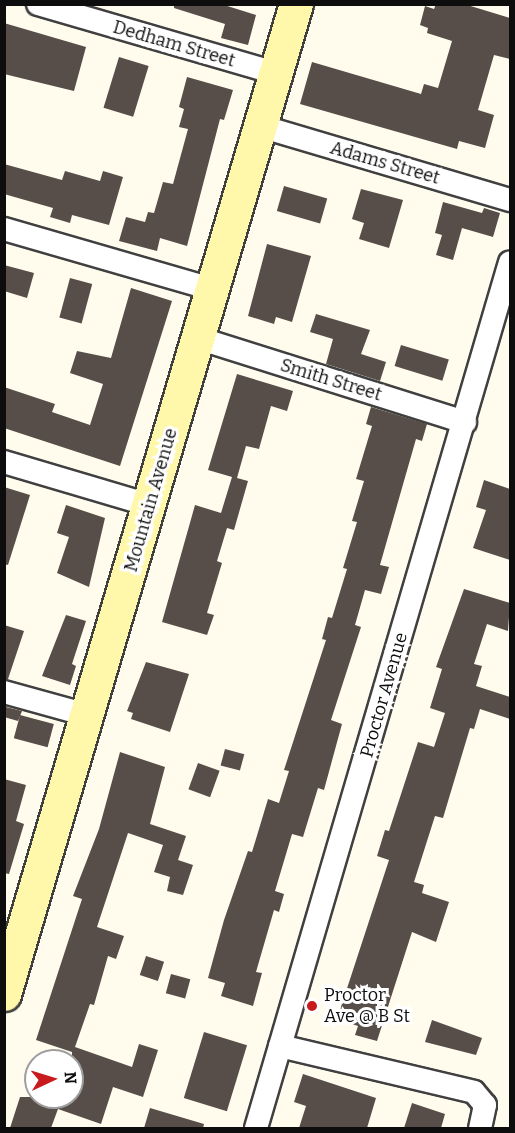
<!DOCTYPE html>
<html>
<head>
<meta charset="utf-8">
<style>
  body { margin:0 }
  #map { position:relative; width:515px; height:1133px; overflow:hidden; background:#fffcee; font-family:Bitter,serif }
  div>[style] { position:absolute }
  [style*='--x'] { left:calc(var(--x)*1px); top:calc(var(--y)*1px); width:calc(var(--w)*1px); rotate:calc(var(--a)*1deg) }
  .building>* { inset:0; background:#574e49; transform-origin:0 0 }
  .roads { filter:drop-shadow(2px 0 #404040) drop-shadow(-2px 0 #404040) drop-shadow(0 2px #404040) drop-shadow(0 -2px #404040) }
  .street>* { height:22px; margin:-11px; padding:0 11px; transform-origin:11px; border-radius:11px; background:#fff }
  .secondary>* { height:33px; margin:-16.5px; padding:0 16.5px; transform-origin:16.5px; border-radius:16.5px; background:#fff7a9 }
  .dots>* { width:16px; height:16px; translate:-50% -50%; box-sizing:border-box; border:3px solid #fff; border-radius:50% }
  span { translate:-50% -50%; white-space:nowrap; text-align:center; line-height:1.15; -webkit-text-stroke:6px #fff; paint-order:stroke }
  .street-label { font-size:18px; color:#0d0d0d }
  .poi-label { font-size:18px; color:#0d0d0d }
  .left { translate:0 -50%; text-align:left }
  .frame { position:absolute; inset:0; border:6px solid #0d0d0d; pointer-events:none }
  .north { position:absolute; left:24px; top:1049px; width:60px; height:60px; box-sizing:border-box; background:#fff; border:2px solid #9e9e9e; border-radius:50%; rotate:86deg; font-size:16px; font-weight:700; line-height:24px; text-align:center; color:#0d0d0d }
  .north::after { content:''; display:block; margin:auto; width:21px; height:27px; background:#c91a1e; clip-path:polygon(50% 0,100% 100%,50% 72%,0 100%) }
</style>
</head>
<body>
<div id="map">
  <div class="building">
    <div style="clip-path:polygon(174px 4px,221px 4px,256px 15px,248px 45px,221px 38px,225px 24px,174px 8px)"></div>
    <div style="clip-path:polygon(436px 4px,464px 4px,510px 18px,510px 59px,494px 55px,478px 110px,494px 115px,485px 148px,459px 141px,457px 149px,300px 104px,312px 62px,421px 94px,424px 84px,438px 88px,452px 41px,427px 33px,428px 28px,420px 25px,425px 6px,434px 9px)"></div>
    <div style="clip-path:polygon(4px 23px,86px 47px,74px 91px,4px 74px)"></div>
    <div style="left:119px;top:57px;width:31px;height:53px;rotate:17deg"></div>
    <div style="clip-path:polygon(187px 77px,233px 90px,224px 120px,220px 119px,187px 246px,160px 238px,157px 251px,119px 241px,126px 217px,145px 222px,148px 212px,154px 213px,163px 182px,173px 184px,188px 129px,179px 127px,184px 109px,179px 107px)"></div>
    <div style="clip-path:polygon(4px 164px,62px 180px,65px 171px,100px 181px,103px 171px,123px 177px,109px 225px,72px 215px,70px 223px,50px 217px,53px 208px,4px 194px)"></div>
    <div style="left:284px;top:186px;width:45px;height:26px;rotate:16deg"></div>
    <div style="clip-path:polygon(361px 189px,403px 200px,389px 248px,359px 239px,364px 223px,352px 219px)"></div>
    <div style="clip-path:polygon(443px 202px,482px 213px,484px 208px,500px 213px,493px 237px,462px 228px,453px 260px,436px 255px,442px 235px,435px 233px)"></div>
    <div style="clip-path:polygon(267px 244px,311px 256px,292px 322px,276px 317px,274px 324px,248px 316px)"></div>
    <div style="clip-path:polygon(4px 265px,34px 273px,27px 298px,4px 291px)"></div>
    <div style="left:70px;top:278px;width:23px;height:41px;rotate:15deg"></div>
    <div style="clip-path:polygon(131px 288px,172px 301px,120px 466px,4px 428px,4px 387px,55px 404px,52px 412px,90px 425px,103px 384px,70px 373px,77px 351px,111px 358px)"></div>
    <div style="clip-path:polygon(316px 314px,370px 330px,361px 354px,386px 362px,380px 381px,326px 364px,333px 339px,310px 332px)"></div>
    <div style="left:401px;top:345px;width:50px;height:22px;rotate:17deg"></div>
    <div style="clip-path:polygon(237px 374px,293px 391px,287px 411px,271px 406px,259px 449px,246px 446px,237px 478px,248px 481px,234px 530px,227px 528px,217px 561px,222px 563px,207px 613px,214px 615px,207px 635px,162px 622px,195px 505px,221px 513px,232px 477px,208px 470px)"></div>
    <div style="clip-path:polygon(371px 407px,427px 424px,422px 441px,416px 439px,380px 565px,389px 567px,381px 594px,365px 590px,355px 625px,361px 627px,331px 720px,342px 724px,324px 790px,318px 788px,303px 837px,292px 834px,275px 891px,284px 894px,279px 912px,274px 910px,256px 972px,262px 973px,253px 1006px,221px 996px,225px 983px,208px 978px,224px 920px,248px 851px,252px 852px,268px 799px,279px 803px,289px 771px,284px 770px,326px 640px,322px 639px,328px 617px,332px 618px,347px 569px,343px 568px,357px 522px,352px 521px,364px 481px,356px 479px,372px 426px,366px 424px)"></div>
    <div style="clip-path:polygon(484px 480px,510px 489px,510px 560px,473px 548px,486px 510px,476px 507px)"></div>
    <div style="clip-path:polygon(4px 487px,30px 495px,8px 565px,4px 564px)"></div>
    <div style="clip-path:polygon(66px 505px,105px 518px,89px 587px,57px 573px,69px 537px,57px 533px)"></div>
    <div style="clip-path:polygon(464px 589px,510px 603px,508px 631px,487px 624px,474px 664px,482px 666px,476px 686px,510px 697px,510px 719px,480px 709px,474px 729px,470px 728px,443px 818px,435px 816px,414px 882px,424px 885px,422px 893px,449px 902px,436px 942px,412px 932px,377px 1041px,355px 1035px,358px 1026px,337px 1019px,389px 860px,377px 856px,385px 830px,389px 831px,418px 742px,434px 747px,445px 713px,430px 708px,442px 669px,436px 667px)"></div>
    <div style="clip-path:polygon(66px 615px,86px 621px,72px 664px,76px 666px,70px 685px,42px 676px)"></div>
    <div style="clip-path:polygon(4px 625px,24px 631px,8px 679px,4px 679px)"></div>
    <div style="clip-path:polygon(146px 662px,189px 674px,170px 732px,131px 719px,133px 713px,127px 711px)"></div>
    <div style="clip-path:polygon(6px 707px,22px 711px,18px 721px,4px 717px)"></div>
    <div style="left:20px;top:715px;width:35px;height:24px;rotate:15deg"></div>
    <div style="left:225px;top:749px;width:20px;height:17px;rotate:15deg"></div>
    <div style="clip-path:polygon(120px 752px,165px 767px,150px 824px,186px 836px,178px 860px,193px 865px,183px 895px,167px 891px,170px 877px,154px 872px,163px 845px,128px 833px,97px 927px,124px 936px,116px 959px,108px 956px,94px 1005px,90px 1004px,75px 1047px,132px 1067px,139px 1044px,158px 1050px,143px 1097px,113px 1087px,101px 1124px,58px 1109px,51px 1128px,10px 1128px,20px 1097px,72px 1097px,72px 1052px,36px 1040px,82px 899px,73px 896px,99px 829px)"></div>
    <div style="left:198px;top:763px;width:23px;height:28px;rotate:20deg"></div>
    <div style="clip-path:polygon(4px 779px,26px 785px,16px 821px,24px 824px,9px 874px,4px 873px)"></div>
    <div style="left:146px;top:956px;width:19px;height:20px;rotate:18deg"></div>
    <div style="left:171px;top:974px;width:20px;height:20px;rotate:15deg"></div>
    <div style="clip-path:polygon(432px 1020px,482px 1038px,476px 1055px,425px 1042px)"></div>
    <div style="left:204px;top:1032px;width:45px;height:69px;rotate:17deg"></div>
    <div style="clip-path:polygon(303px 1074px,376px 1098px,367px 1128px,299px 1128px,306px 1106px,294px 1102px)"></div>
    <div style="clip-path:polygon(412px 1103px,445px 1114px,441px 1128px,404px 1128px)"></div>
    <div style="clip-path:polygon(150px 1108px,204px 1124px,203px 1128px,144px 1128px)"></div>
  </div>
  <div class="roads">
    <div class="street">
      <div style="--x:38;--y:4;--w:248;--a:16.2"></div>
      <div style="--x:260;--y:126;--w:261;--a:16.5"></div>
      <div style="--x:4;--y:229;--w:216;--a:16.1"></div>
      <div style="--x:198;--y:338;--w:280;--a:17.5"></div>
      <div style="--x:4;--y:462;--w:151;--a:16.5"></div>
      <div style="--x:4;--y:692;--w:86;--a:15.5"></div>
      <div style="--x:280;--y:1046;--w:199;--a:13.3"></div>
      <div style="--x:474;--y:1092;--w:17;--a:50"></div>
      <div style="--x:485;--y:1105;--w:24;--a:102"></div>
      <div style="--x:256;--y:1128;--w:902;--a:-73.65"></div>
    </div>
    <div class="secondary">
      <div style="--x:4;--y:994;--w:1032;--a:-73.57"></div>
    </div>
  </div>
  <div class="dots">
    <div style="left:312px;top:1006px;background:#c91a1e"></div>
  </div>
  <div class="street-label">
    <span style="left:174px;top:44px;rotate:16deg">Dedham Street</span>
    <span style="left:385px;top:163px;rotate:16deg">Adams Street</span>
    <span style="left:331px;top:380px;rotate:17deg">Smith Street</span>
    <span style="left:151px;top:500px;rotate:-74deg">Mountain Avenue</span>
    <span style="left:384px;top:695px;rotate:-74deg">Proctor Avenue</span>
  </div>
  <div class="poi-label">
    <span class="left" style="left:324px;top:1006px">Proctor<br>Ave @ B St</span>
  </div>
  <div class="frame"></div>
  <div class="north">N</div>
</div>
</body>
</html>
